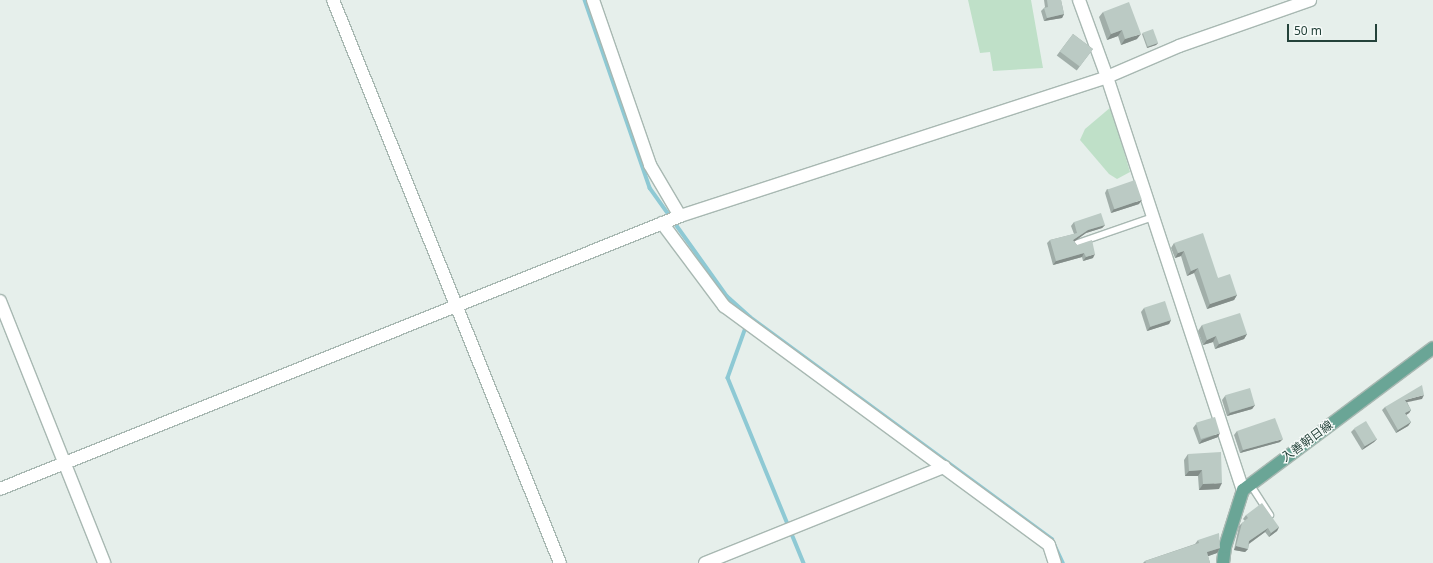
<!DOCTYPE html>
<html>
<head>
<meta charset="utf-8">
<style>
  body { margin:0 }
  #map { position:relative; width:1433px; height:563px; overflow:hidden; background:#e6efeb; font-family:"Noto Sans","Noto Sans JP",sans-serif }
  div>[style] { position:absolute }
  [style*='--x'] { left:calc(var(--x)*1px); top:calc(var(--y)*1px); width:calc(var(--w)*1px); rotate:calc(var(--a)*1deg) }
  .green>* { inset:0; background:#bfe0c8 }
  .stream>* { height:3.5px; margin:-1.75px; padding:0 1.75px; transform-origin:1.75px; border-radius:1.75px; background:#8ec9d4 }
  .roads { filter:drop-shadow(1px 0 #a8b8b2) drop-shadow(-1px 0 #a8b8b2) drop-shadow(0 1px #a8b8b2) drop-shadow(0 -1px #a8b8b2) }
  .service>* { height:6px; margin:-3px; padding:0 3px; transform-origin:3px; border-radius:3px; background:#fff }
  .minor>* { height:12px; margin:-6px; padding:0 6px; transform-origin:6px; border-radius:6px; background:#fff }
  .tertiary>* { height:12px; margin:-6px; padding:0 6px; transform-origin:6px; border-radius:6px; background:#fff }
  .primary>* { height:12px; margin:-6px; padding:0 6px; transform-origin:6px; border-radius:6px; background:#6aa596 }
  .wall>* { inset:0; background:#a1aea9; transform-origin:0 0 }
  .shaded-wall>* { inset:0; background:#838d89 }
  .building>* { inset:0; background:#bbcac4; transform-origin:0 0 }
  span { translate:-50% -50%; white-space:nowrap; text-align:center; line-height:1.15; -webkit-text-stroke:3px #f7fbf9; paint-order:stroke }
  .street-label { font-size:12px; color:#24423a }
  .scale { position:absolute; left:1287px; top:24px; width:90px; height:18px; box-sizing:border-box; border:2px solid #24423a; border-top:0; padding-left:5px; font-size:12px; line-height:14px; white-space:nowrap; color:#24423a; -webkit-text-stroke:3px #f7fbf9; paint-order:stroke }
</style>
</head>
<body>
<div id="map">
  <div class="green">
    <div style="clip-path:polygon(968px 0,1031px 0,1043px 68px,993px 71px,990px 52px,980px 53px)"></div>
    <div style="clip-path:polygon(1111px 107px,1130px 172px,1117px 179px,1109px 174px,1080px 140px,1085px 129px)"></div>
  </div>
  <div class="stream">
    <div style="--x:585;--y:0;--w:199;--a:70.9"></div>
    <div style="--x:650;--y:188;--w:133;--a:54.5"></div>
    <div style="--x:727;--y:296;--w:31;--a:42"></div>
    <div style="--x:750;--y:317;--w:375;--a:36.3"></div>
    <div style="--x:1052;--y:539;--w:26;--a:65"></div>
    <div style="--x:747;--y:325;--w:56;--a:109.7"></div>
    <div style="--x:728;--y:378;--w:200;--a:67.7"></div>
  </div>
  <div class="roads">
    <div class="service">
      <div style="--x:1075;--y:244;--w:83;--a:-19.1"></div>
      <div style="--x:1250;--y:484;--w:37;--a:57"></div>
    </div>
    <div class="minor">
      <div style="--x:333;--y:0;--w:607;--a:68.04"></div>
      <div style="--x:593;--y:0;--w:175;--a:70.9"></div>
      <div style="--x:650;--y:165;--w:59;--a:59.5"></div>
      <div style="--x:662;--y:223;--w:104;--a:53.2"></div>
      <div style="--x:724;--y:306;--w:403;--a:36.3"></div>
      <div style="--x:1049;--y:545;--w:19;--a:72"></div>
      <div style="--x:0;--y:301;--w:282;--a:68.3"></div>
      <div style="--x:705;--y:563;--w:258;--a:-21.9"></div>
    </div>
    <div class="tertiary">
      <div style="--x:1079;--y:0;--w:82;--a:70"></div>
      <div style="--x:1107;--y:77;--w:435;--a:71.8"></div>
      <div style="--x:0;--y:489;--w:733;--a:-21.87"></div>
      <div style="--x:680;--y:216;--w:449;--a:-18"></div>
      <div style="--x:1107;--y:77;--w:78;--a:-23.3"></div>
      <div style="--x:1179;--y:46;--w:139;--a:-19.3"></div>
    </div>
    <div class="primary">
      <div style="--x:1223;--y:563;--w:16;--a:-83"></div>
      <div style="--x:1225;--y:547;--w:60;--a:-72.5"></div>
      <div style="--x:1243;--y:490;--w:237;--a:-36.8"></div>
    </div>
  </div>
  <div class="wall">
    <div style="clip-path:polygon(1044px 0,1061px 0,1064px 14px,1062px 18px,1044px 21px,1041px 11px,1045px 7px)"></div>
    <div style="clip-path:polygon(1103px 12px,1137px 39px,1121px 45px,1118px 36px,1107px 40px,1099px 17px)"></div>
    <div style="clip-path:polygon(1143px 33px,1158px 43px,1156px 45px,1147px 48px,1142px 34px)"></div>
    <div style="left:1073px;top:34px;width:25px;height:27px;rotate:37deg"></div>
    <div style="clip-path:polygon(1107px 189px,1139px 204px,1111px 213px,1105px 193px)"></div>
    <div style="clip-path:polygon(1074px 222px,1105px 225px,1102px 228px,1086px 233px,1074px 241px,1077px 245px,1093px 258px,1083px 261px,1082px 257px,1053px 265px,1047px 243px,1050px 240px,1074px 234px,1071px 226px)"></div>
    <div style="clip-path:polygon(1174px 243px,1218px 278px,1237px 295px,1234px 300px,1207px 309px,1194px 273px,1187px 276px,1181px 256px,1175px 258px,1171px 248px)"></div>
    <div style="clip-path:polygon(1144px 308px,1171px 320px,1169px 324px,1147px 331px,1141px 312px)"></div>
    <div style="clip-path:polygon(1202px 325px,1247px 334px,1244px 339px,1215px 349px,1213px 342px,1203px 345px,1198px 331px)"></div>
    <div style="clip-path:polygon(1225px 396px,1255px 405px,1252px 409px,1227px 416px,1222px 400px)"></div>
    <div style="clip-path:polygon(1422px 399px,1407px 402px,1411px 410px,1409px 413px,1406px 415px,1411px 422px,1408px 426px,1396px 433px,1382px 410px,1385px 407px)"></div>
    <div style="clip-path:polygon(1196px 424px,1218px 437px,1199px 444px,1193px 428px)"></div>
    <div style="clip-path:polygon(1354px 429px,1377px 439px,1374px 442px,1362px 450px,1351px 432px)"></div>
    <div style="clip-path:polygon(1237px 431px,1280px 442px,1240px 453px,1234px 435px)"></div>
    <div style="clip-path:polygon(1188px 454px,1219px 489px,1199px 490px,1198px 476px,1185px 476px,1184px 460px)"></div>
    <div style="clip-path:polygon(1246px 515px,1279px 527px,1277px 531px,1269px 537px,1265px 532px,1249px 544px,1248px 549px,1245px 552px,1234px 550px,1239px 526px,1242px 523px,1245px 521px,1243px 519px)"></div>
    <div style="clip-path:polygon(1198px 540px,1220px 548px,1217px 553px,1208px 556px,1210px 563px,1143px 563px,1145px 561px,1195px 544px)"></div>
  </div>
  <div class="shaded-wall">
    <div style="clip-path:polygon(1064px 14px,1062px 18px,1044px 21px,1047px 18px)"></div>
    <div style="clip-path:polygon(1122px 30px,1118px 36px,1107px 40px,1111px 34px)"></div>
    <div style="clip-path:polygon(1141px 34px,1137px 39px,1121px 45px,1125px 39px)"></div>
    <div style="clip-path:polygon(1158px 43px,1156px 45px,1147px 48px,1148px 46px)"></div>
    <div style="clip-path:polygon(1142px 200px,1139px 204px,1111px 213px,1114px 209px)"></div>
    <div style="clip-path:polygon(1105px 225px,1102px 228px,1086px 233px,1071px 244px,1073px 240px,1088px 230px)"></div>
    <div style="clip-path:polygon(1184px 251px,1181px 256px,1175px 258px,1178px 253px)"></div>
    <div style="clip-path:polygon(1084px 253px,1082px 257px,1053px 265px,1056px 261px)"></div>
    <div style="clip-path:polygon(1095px 254px,1093px 258px,1083px 261px,1086px 257px)"></div>
    <div style="clip-path:polygon(1198px 268px,1194px 273px,1187px 276px,1191px 271px)"></div>
    <div style="clip-path:polygon(1237px 295px,1234px 300px,1207px 309px,1210px 304px)"></div>
    <div style="clip-path:polygon(1171px 320px,1169px 324px,1147px 331px,1150px 327px)"></div>
    <div style="clip-path:polygon(1247px 334px,1244px 339px,1215px 349px,1219px 344px)"></div>
    <div style="clip-path:polygon(1216px 336px,1213px 342px,1203px 345px,1207px 340px)"></div>
    <div style="clip-path:polygon(1424px 395px,1422px 399px,1403px 403px,1405px 400px)"></div>
    <div style="clip-path:polygon(1255px 405px,1252px 409px,1227px 416px,1230px 413px)"></div>
    <div style="clip-path:polygon(1411px 410px,1409px 413px,1403px 417px,1405px 413px)"></div>
    <div style="clip-path:polygon(1411px 422px,1408px 426px,1396px 433px,1398px 430px)"></div>
    <div style="clip-path:polygon(1220px 433px,1218px 437px,1199px 444px,1202px 440px)"></div>
    <div style="clip-path:polygon(1283px 439px,1280px 442px,1240px 453px,1243px 450px)"></div>
    <div style="clip-path:polygon(1377px 439px,1374px 442px,1362px 450px,1365px 446px)"></div>
    <div style="clip-path:polygon(1202px 470px,1198px 476px,1185px 476px,1189px 471px)"></div>
    <div style="clip-path:polygon(1222px 483px,1219px 489px,1199px 490px,1203px 484px)"></div>
    <div style="clip-path:polygon(1279px 527px,1277px 531px,1269px 537px,1271px 533px)"></div>
    <div style="clip-path:polygon(1268px 528px,1265px 532px,1247px 545px,1249px 541px)"></div>
    <div style="clip-path:polygon(1236px 546px,1248px 549px,1245px 552px,1234px 550px)"></div>
    <div style="clip-path:polygon(1220px 548px,1217px 553px,1203px 558px,1207px 552px)"></div>
  </div>
  <div class="building">
    <div style="clip-path:polygon(1047px 0,1061px 0,1064px 14px,1047px 18px,1044px 8px,1048px 7px)"></div>
    <div style="clip-path:polygon(1129px 2px,1141px 34px,1125px 39px,1122px 30px,1111px 34px,1103px 12px)"></div>
    <div style="left:1153px;top:29px;width:15px;height:11px;rotate:70deg"></div>
    <div style="left:1073px;top:34px;width:25px;height:22px;rotate:37deg"></div>
    <div style="left:1135px;top:180px;width:21px;height:29px;rotate:71deg"></div>
    <div style="clip-path:polygon(1101px 213px,1105px 225px,1088px 230px,1073px 240px,1077px 245px,1092px 240px,1095px 254px,1086px 257px,1084px 253px,1056px 261px,1050px 240px,1077px 233px,1074px 222px)"></div>
    <div style="clip-path:polygon(1203px 233px,1218px 278px,1230px 274px,1237px 295px,1210px 304px,1198px 268px,1191px 271px,1184px 251px,1178px 253px,1174px 243px)"></div>
    <div style="left:1165px;top:301px;width:20px;height:22px;rotate:72deg"></div>
    <div style="clip-path:polygon(1240px 313px,1247px 334px,1219px 344px,1216px 336px,1207px 340px,1202px 325px)"></div>
    <div style="clip-path:polygon(1422px 385px,1424px 395px,1405px 400px,1411px 410px,1405px 413px,1411px 422px,1398px 430px,1385px 407px)"></div>
    <div style="left:1250px;top:388px;width:18px;height:26px;rotate:74deg"></div>
    <div style="left:1215px;top:417px;width:17px;height:20px;rotate:73deg"></div>
    <div style="clip-path:polygon(1275px 418px,1283px 439px,1243px 450px,1237px 431px)"></div>
    <div style="left:1366px;top:421px;width:21px;height:14px;rotate:59deg"></div>
    <div style="clip-path:polygon(1221px 452px,1222px 483px,1203px 484px,1202px 470px,1189px 471px,1188px 454px)"></div>
    <div style="clip-path:polygon(1262px 503px,1279px 527px,1271px 533px,1268px 528px,1249px 541px,1248px 549px,1236px 546px,1242px 523px,1248px 518px,1246px 515px)"></div>
    <div style="clip-path:polygon(1219px 533px,1220px 548px,1207px 552px,1210px 563px,1146px 563px,1145px 561px,1199px 543px,1198px 540px)"></div>
  </div>
  <div class="street-label">
    <span style="left:1307px;top:441px;rotate:-36deg">入善朝日線</span>
  </div>
  <div class="scale">50 m</div>
</div>
</body>
</html>
